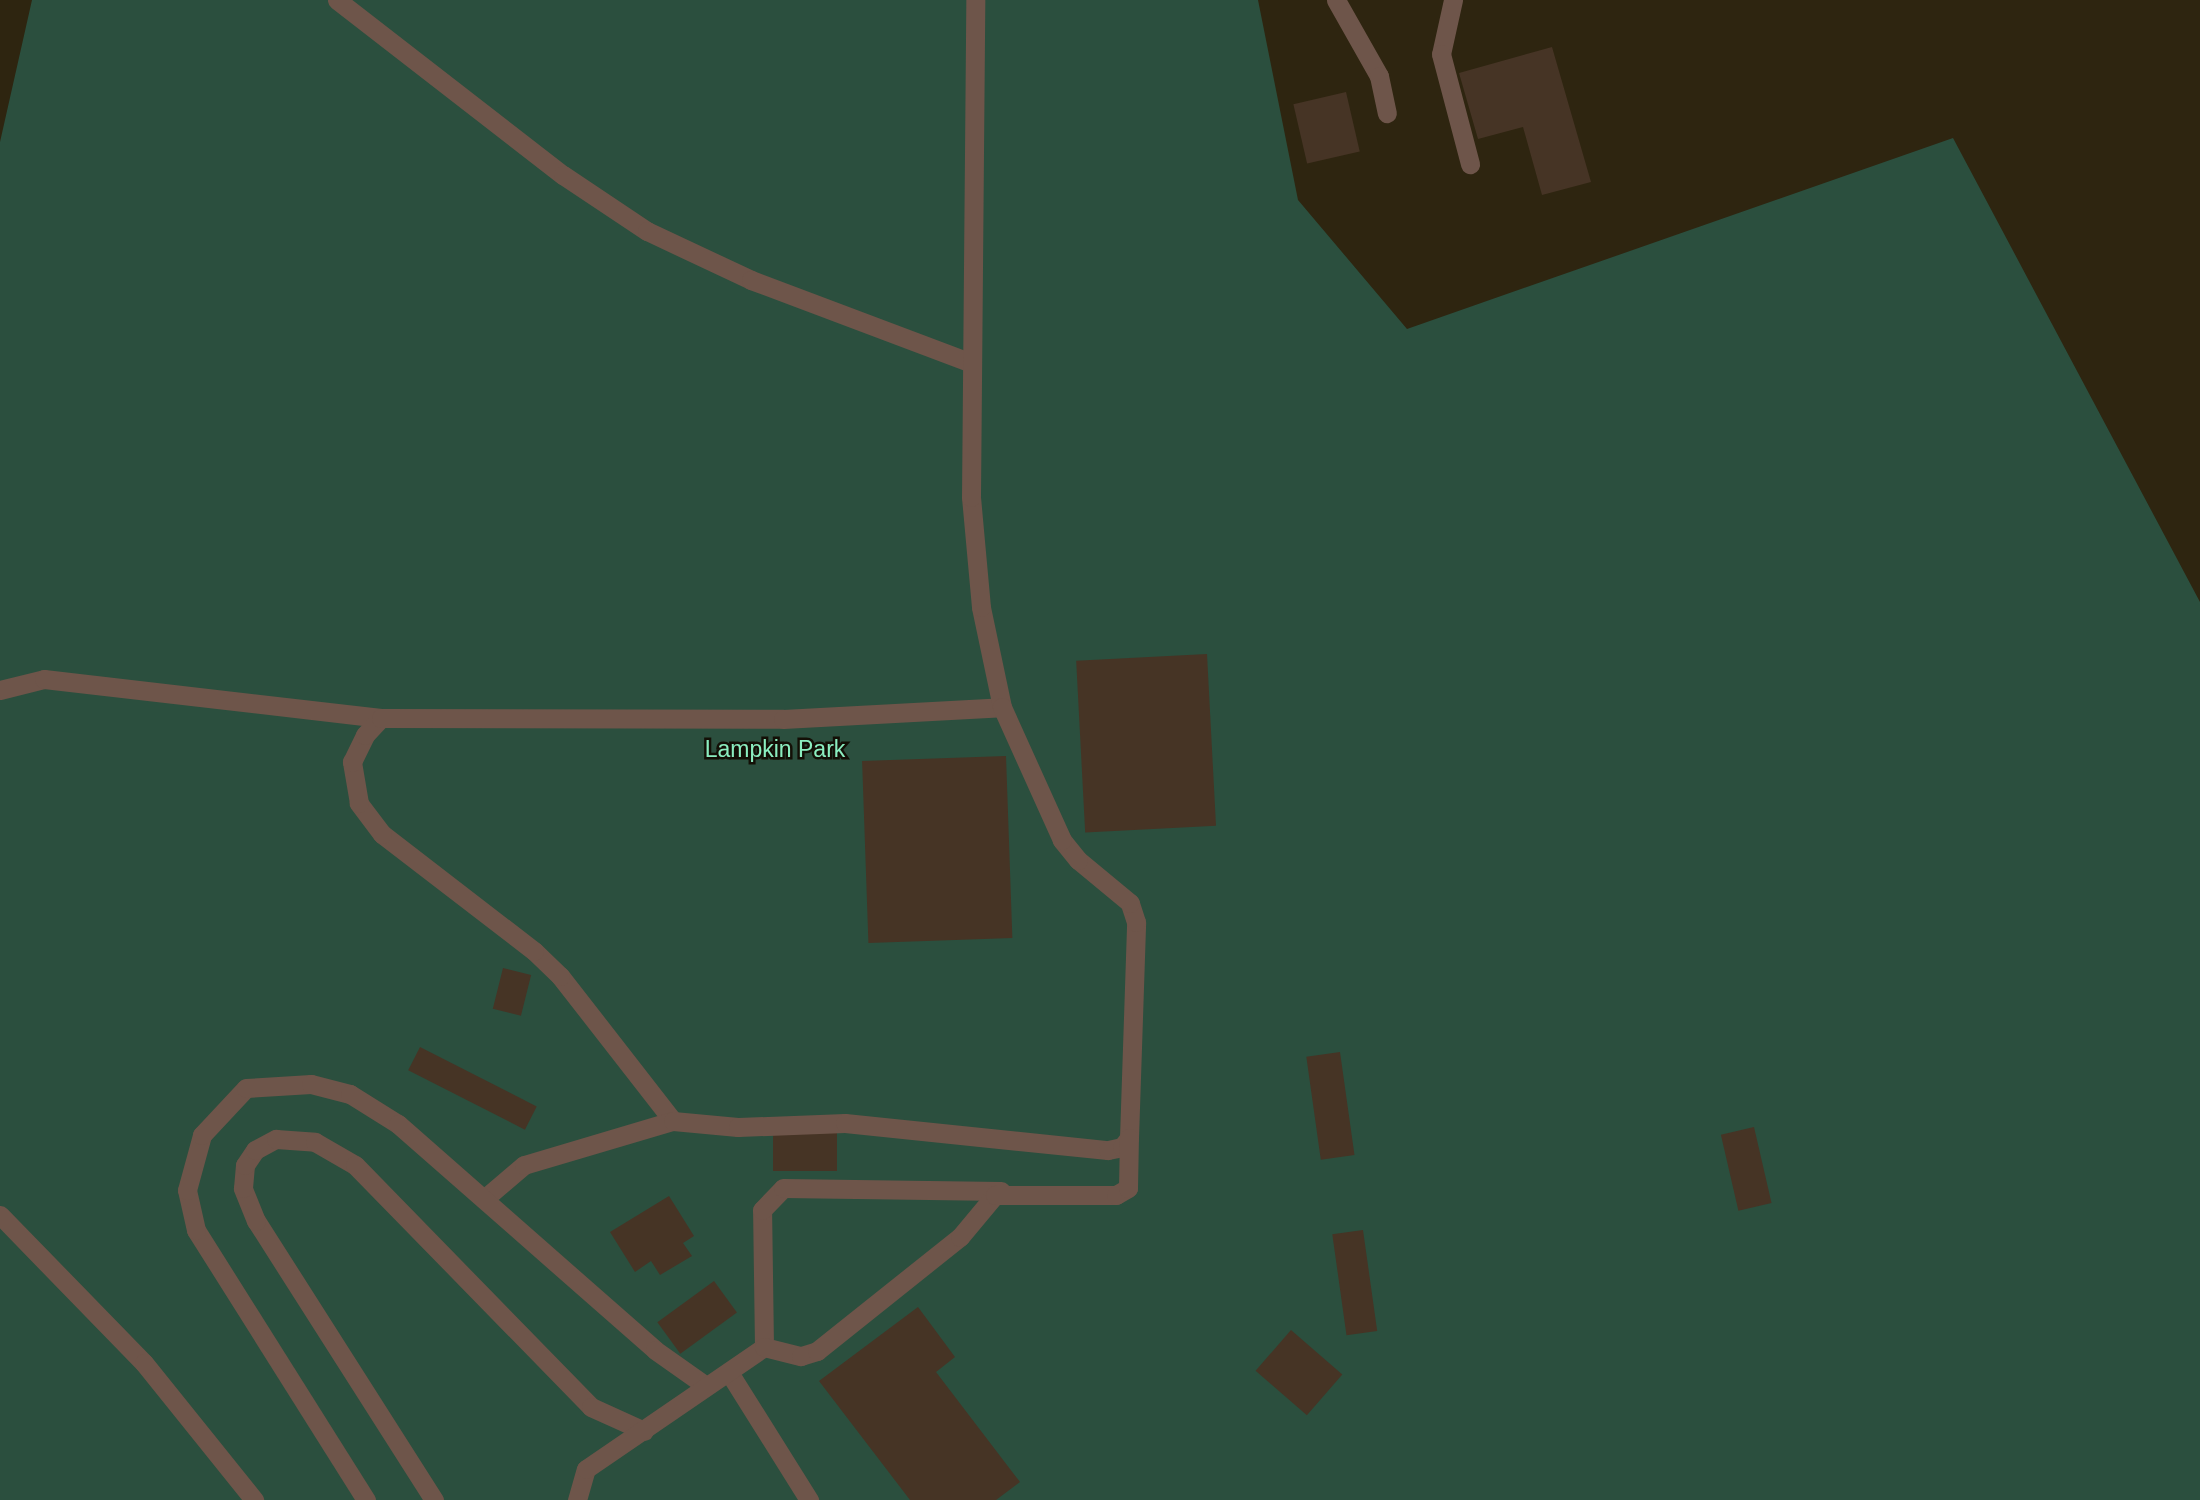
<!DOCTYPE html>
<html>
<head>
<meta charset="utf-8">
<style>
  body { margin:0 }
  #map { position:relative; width:2200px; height:1500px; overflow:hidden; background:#2e2510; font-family:Helvetica,sans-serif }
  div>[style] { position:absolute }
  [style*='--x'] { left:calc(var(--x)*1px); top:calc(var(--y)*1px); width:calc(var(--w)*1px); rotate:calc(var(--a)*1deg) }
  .green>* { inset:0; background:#2b4f3e }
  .building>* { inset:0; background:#463425; transform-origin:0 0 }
  .service>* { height:19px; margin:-9.5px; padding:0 9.5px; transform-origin:9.5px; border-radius:9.5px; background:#6e554a }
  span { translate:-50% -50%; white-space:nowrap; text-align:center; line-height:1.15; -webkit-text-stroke:5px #130f06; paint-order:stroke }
  .park-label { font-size:23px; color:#8beec0 }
</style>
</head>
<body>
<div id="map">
  <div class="green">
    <div style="clip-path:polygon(32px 0,1258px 0,1298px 200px,1407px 329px,1953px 138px,2200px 602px,2200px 1500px,0 1500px,0 142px)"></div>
  </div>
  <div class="building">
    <div style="clip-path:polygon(1552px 47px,1591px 182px,1542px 195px,1523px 127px,1478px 139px,1459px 73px)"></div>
    <div style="left:1346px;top:92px;width:61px;height:54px;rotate:77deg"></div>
    <div style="left:1207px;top:654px;width:172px;height:131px;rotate:87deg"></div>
    <div style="left:1006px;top:756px;width:182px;height:144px;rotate:88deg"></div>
    <div style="left:503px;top:968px;width:29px;height:42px;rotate:14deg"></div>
    <div style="left:420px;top:1047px;width:131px;height:26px;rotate:27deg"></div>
    <div style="left:1340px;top:1052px;width:104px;height:34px;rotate:82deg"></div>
    <div style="left:1754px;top:1127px;width:78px;height:34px;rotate:77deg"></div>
    <div style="left:773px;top:1133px;width:64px;height:38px"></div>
    <div style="clip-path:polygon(669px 1196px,694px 1236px,683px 1243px,692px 1256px,660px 1275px,651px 1261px,635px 1272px,610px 1232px)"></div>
    <div style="left:1363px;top:1230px;width:102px;height:31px;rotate:82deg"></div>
    <div style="left:714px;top:1281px;width:39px;height:70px;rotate:54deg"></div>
    <div style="clip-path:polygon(918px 1307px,955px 1357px,936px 1372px,1020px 1482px,996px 1500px,910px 1500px,819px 1381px)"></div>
    <div style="left:1291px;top:1330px;width:68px;height:54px;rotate:41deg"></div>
  </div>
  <div class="service">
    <div style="--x:337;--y:0;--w:286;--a:37.8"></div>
    <div style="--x:563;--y:175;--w:101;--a:33.7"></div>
    <div style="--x:647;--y:231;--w:115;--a:25.2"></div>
    <div style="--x:751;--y:280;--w:236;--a:20.6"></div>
    <div style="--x:1336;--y:0;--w:87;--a:60.5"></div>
    <div style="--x:1379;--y:76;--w:38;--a:78"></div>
    <div style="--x:1453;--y:0;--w:55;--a:102.5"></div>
    <div style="--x:1441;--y:54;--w:114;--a:75.2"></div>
    <div style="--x:0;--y:690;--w:45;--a:-14"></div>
    <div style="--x:44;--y:679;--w:339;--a:6.6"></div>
    <div style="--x:673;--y:1121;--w:184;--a:-127.9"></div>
    <div style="--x:560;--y:976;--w:36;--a:-136"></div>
    <div style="--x:534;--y:951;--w:192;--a:-142.4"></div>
    <div style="--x:382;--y:834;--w:39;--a:-127"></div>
    <div style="--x:359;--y:803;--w:42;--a:-99.7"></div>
    <div style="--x:352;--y:762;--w:30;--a:-64"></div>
    <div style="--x:365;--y:735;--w:23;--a:-47"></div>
    <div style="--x:381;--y:718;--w:402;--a:0.1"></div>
    <div style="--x:783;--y:719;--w:219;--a:-3.1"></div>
    <div style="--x:1002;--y:707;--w:102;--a:-101.9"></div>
    <div style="--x:981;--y:607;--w:110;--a:-95.2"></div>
    <div style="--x:971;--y:497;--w:497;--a:-89.5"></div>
    <div style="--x:484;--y:1199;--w:52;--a:-40.4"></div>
    <div style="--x:524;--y:1165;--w:155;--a:-16.5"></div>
    <div style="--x:673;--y:1121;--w:65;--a:5.3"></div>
    <div style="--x:738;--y:1127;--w:107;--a:-2.1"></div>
    <div style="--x:845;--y:1123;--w:264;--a:5.9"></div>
    <div style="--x:1108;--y:1150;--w:14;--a:-12"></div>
    <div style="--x:1122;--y:1147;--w:11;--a:-52"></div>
    <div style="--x:1129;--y:1138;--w:216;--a:-88.1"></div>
    <div style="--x:1136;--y:922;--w:20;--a:-108"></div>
    <div style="--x:1130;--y:903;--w:67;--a:-140.4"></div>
    <div style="--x:1078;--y:860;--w:26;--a:-129"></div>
    <div style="--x:1062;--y:840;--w:146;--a:-114.3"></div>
    <div style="--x:0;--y:1215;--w:206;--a:45.8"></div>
    <div style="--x:144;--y:1363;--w:176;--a:51.2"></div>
    <div style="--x:764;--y:1347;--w:137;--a:-90.8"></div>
    <div style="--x:762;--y:1210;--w:30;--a:-46"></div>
    <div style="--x:783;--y:1188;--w:218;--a:0.8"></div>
    <div style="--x:730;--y:1374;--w:149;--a:57.9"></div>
    <div style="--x:366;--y:1500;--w:319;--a:-122.2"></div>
    <div style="--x:196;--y:1230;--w:41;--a:-102.7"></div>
    <div style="--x:187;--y:1190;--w:57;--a:-74.7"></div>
    <div style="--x:202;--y:1135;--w:64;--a:-46.9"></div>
    <div style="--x:246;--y:1088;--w:65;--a:-3.5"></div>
    <div style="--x:311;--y:1084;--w:40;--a:14.4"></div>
    <div style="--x:350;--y:1094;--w:57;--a:32"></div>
    <div style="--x:398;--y:1124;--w:342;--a:41.3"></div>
    <div style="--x:655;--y:1350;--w:62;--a:35.2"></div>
    <div style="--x:434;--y:1500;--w:331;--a:-122.5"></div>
    <div style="--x:256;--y:1221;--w:35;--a:-112"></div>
    <div style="--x:243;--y:1188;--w:23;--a:-85"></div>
    <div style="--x:245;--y:1165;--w:18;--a:-56"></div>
    <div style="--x:255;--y:1150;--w:24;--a:-28"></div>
    <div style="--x:276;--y:1139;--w:39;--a:4"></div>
    <div style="--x:315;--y:1142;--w:46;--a:29.9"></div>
    <div style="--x:355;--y:1165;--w:338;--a:45.7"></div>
    <div style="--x:591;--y:1407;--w:58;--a:24.4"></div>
    <div style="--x:577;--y:1500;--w:32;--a:-74"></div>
    <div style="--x:586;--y:1469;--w:216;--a:-34.4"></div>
    <div style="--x:764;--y:1347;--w:38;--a:14"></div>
    <div style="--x:801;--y:1356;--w:17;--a:-17"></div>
    <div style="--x:817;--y:1351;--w:183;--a:-38.6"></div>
    <div style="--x:960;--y:1237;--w:55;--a:-50.2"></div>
    <div style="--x:995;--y:1195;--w:121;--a:0"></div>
    <div style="--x:1116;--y:1195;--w:14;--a:-30"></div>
    <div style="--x:1128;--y:1188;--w:50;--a:-88.9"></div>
  </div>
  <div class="park-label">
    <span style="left:775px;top:749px">Lampkin Park</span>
  </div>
</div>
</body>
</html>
